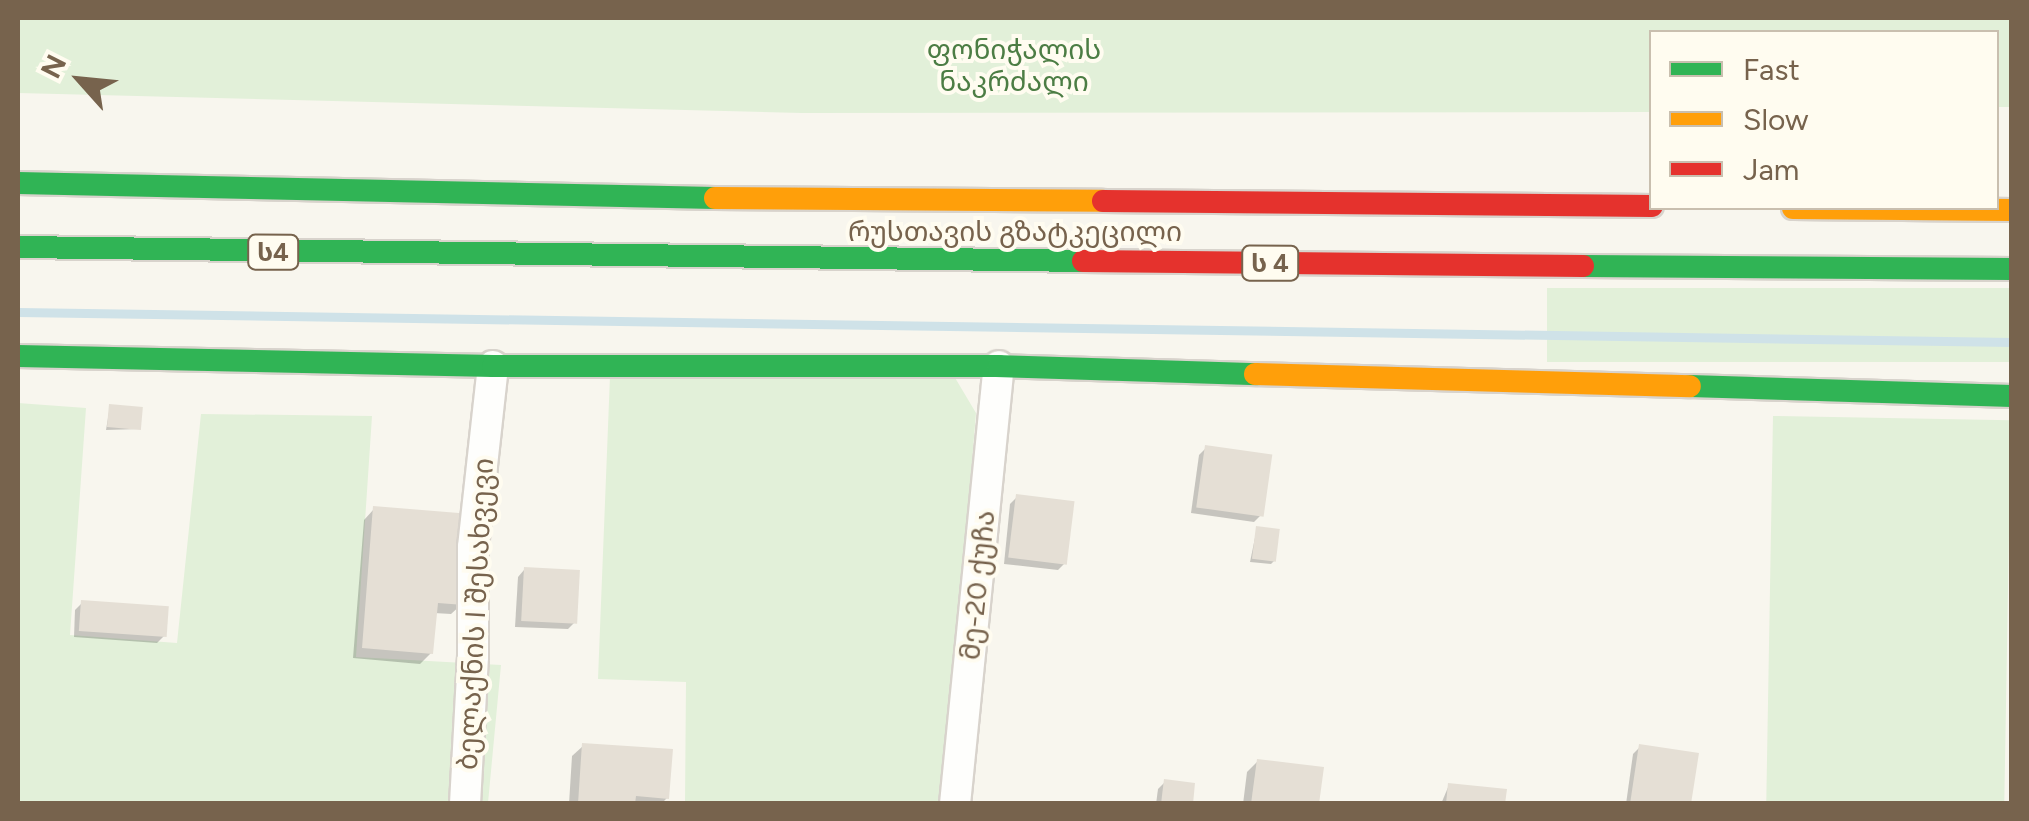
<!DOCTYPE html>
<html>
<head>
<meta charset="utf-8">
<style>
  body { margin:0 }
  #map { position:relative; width:2029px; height:821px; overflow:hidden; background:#f8f6ee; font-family:Figtree,"Noto Sans Georgian",sans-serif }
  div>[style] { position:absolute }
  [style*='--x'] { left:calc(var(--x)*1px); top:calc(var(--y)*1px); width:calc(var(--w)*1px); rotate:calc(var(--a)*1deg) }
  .green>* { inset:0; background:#e2f0d9; transform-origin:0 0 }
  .shadow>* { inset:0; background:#0003 }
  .stream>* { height:9px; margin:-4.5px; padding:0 4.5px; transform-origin:4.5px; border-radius:4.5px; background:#cfe2e8 }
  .building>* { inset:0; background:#e5dfd5; transform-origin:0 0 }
  .roads { filter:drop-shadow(2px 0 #d8d3cc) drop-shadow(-2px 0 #d8d3cc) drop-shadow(0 2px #d8d3cc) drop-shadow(0 -2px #d8d3cc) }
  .street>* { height:30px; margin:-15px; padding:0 15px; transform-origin:15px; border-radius:15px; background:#fefefc }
  .fast>* { height:22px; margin:-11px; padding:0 11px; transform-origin:11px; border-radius:11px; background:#30b455 }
  .slow>* { height:22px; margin:-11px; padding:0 11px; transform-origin:11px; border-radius:11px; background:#ff9f0a }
  .jam>* { height:22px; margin:-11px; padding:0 11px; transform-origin:11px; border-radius:11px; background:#e5322d }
  span { translate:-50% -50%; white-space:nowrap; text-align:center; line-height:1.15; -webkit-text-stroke:8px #fffcf0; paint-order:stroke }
  .shield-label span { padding:2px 8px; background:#fffcf0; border:2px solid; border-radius:8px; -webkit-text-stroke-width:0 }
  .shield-label { font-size:25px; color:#77634d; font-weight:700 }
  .park-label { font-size:28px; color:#4c7d44 }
  .street-label { font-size:28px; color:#77634d }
  .frame { position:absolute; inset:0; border:20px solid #77634d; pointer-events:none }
  .legend { position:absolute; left:1649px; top:30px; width:350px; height:180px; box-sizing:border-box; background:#fffcf0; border:2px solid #c9bfaf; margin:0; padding:12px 18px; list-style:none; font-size:30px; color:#77634d }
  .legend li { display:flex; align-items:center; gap:20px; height:50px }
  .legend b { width:50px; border:2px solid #c9bfaf }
  .north { position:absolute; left:30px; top:30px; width:100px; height:100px; -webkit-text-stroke:8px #fffcf0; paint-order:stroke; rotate:297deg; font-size:28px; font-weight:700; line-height:40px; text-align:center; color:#77634d }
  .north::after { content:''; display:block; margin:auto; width:35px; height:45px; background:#77634d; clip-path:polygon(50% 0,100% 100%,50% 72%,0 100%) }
</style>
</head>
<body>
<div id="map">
  <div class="green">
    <div style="clip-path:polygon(18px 18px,2011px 18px,2012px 107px,1997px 107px,1996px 32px,1652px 32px,1651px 112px,802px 113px,18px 93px)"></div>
    <div style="left:1547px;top:288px;width:464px;height:74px"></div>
    <div style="clip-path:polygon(610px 376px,954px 376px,976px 413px,944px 803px,685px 803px,686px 682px,598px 679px)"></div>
    <div style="clip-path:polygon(18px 403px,86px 408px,70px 635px,177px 643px,201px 414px,372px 416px,356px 657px,501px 665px,488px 803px,18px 803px)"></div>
    <div style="left:1773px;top:416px;width:238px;height:388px;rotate:1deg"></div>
  </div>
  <div class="shadow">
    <div style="clip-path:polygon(110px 406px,139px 429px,106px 430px)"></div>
    <div style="clip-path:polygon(1206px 448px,1261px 515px,1254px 522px,1191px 513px,1199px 455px)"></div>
    <div style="clip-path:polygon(1017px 497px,1065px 563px,1058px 570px,1004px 564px,1010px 504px)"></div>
    <div style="clip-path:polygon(374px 509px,462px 604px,451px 614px,434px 613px,431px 653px,420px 664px,353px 658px,364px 520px)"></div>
    <div style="clip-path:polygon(1257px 528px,1274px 561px,1271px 564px,1250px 562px)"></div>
    <div style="clip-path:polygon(524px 570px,575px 622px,568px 629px,515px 627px,518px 577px)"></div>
    <div style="clip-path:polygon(82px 603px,164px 636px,157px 643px,74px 637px,75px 610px)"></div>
    <div style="clip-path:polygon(583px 746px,667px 798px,661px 804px,569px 804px,572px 756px)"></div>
    <div style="clip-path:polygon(1640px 747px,1689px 804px,1626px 804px,1633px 754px)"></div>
    <div style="clip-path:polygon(1258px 761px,1317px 804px,1243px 804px,1247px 772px)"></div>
    <div style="clip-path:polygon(1165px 782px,1190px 804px,1156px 804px,1158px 789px)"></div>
    <div style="clip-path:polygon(1449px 785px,1503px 804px,1441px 804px)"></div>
  </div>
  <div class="stream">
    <div style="--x:18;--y:312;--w:1994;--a:0.86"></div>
  </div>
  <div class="building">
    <div style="left:109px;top:404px;width:34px;height:23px;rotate:5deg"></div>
    <div style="left:1205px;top:445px;width:68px;height:63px;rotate:8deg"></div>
    <div style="left:1016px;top:494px;width:59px;height:64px;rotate:7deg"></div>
    <div style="clip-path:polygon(373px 506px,471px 514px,464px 605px,438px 603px,433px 654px,362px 648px)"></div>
    <div style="left:1256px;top:526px;width:24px;height:33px;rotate:7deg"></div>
    <div style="left:524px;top:567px;width:56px;height:54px;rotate:3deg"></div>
    <div style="left:81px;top:600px;width:88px;height:31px;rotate:4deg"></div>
    <div style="clip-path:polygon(582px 743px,673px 749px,669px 799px,636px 796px,635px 804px,578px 804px)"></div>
    <div style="clip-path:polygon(1639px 744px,1699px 753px,1691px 804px,1630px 804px)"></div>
    <div style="clip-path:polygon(1257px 759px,1324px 767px,1319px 804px,1251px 804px)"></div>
    <div style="clip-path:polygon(1164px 779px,1195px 783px,1193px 804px,1161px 804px)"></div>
    <div style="clip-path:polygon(1448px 783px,1507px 789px,1505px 804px,1446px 804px)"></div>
  </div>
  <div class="roads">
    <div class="street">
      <div style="--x:465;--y:804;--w:148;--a:-86.9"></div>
      <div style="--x:473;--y:656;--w:109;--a:-90"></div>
      <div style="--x:473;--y:547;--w:182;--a:-83.7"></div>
      <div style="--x:955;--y:804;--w:440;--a:-84.3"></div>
    </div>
    <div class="fast">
      <div style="--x:18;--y:183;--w:697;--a:1.23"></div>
      <div style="--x:18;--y:247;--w:1065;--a:0.75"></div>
      <div style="--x:1583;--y:266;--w:429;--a:0.4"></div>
      <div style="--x:18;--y:356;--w:475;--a:1.2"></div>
      <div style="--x:493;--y:366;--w:506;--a:0"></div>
      <div style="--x:999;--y:366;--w:256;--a:1.8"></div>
      <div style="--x:1690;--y:386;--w:322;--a:1.8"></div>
    </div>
    <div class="slow">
      <div style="--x:715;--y:198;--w:388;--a:0.4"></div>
      <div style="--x:1793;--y:208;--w:219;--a:0.5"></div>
      <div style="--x:1255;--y:374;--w:435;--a:1.6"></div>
    </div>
    <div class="jam">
      <div style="--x:1103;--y:201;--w:549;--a:0.52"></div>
      <div style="--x:1083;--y:261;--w:500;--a:0.57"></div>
    </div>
  </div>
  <div class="shield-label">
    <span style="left:273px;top:252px">ს4</span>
    <span style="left:1270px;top:263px">ს 4</span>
  </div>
  <div class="park-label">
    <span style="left:1014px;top:65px">ფონიჭალის<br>ნაკრძალი</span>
  </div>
  <div class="street-label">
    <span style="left:1015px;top:231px">რუსთავის გზატკეცილი</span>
    <span style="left:977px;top:585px;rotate:-84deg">მე-20 ქუჩა</span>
    <span style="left:475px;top:614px;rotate:-87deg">ბელაქნის I შესახვევი</span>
  </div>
  <div class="frame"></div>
  <ul class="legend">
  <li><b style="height:12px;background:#30b455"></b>Fast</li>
  <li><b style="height:12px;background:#ff9f0a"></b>Slow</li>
  <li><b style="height:12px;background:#e5322d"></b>Jam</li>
  </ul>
  <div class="north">N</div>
</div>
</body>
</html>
